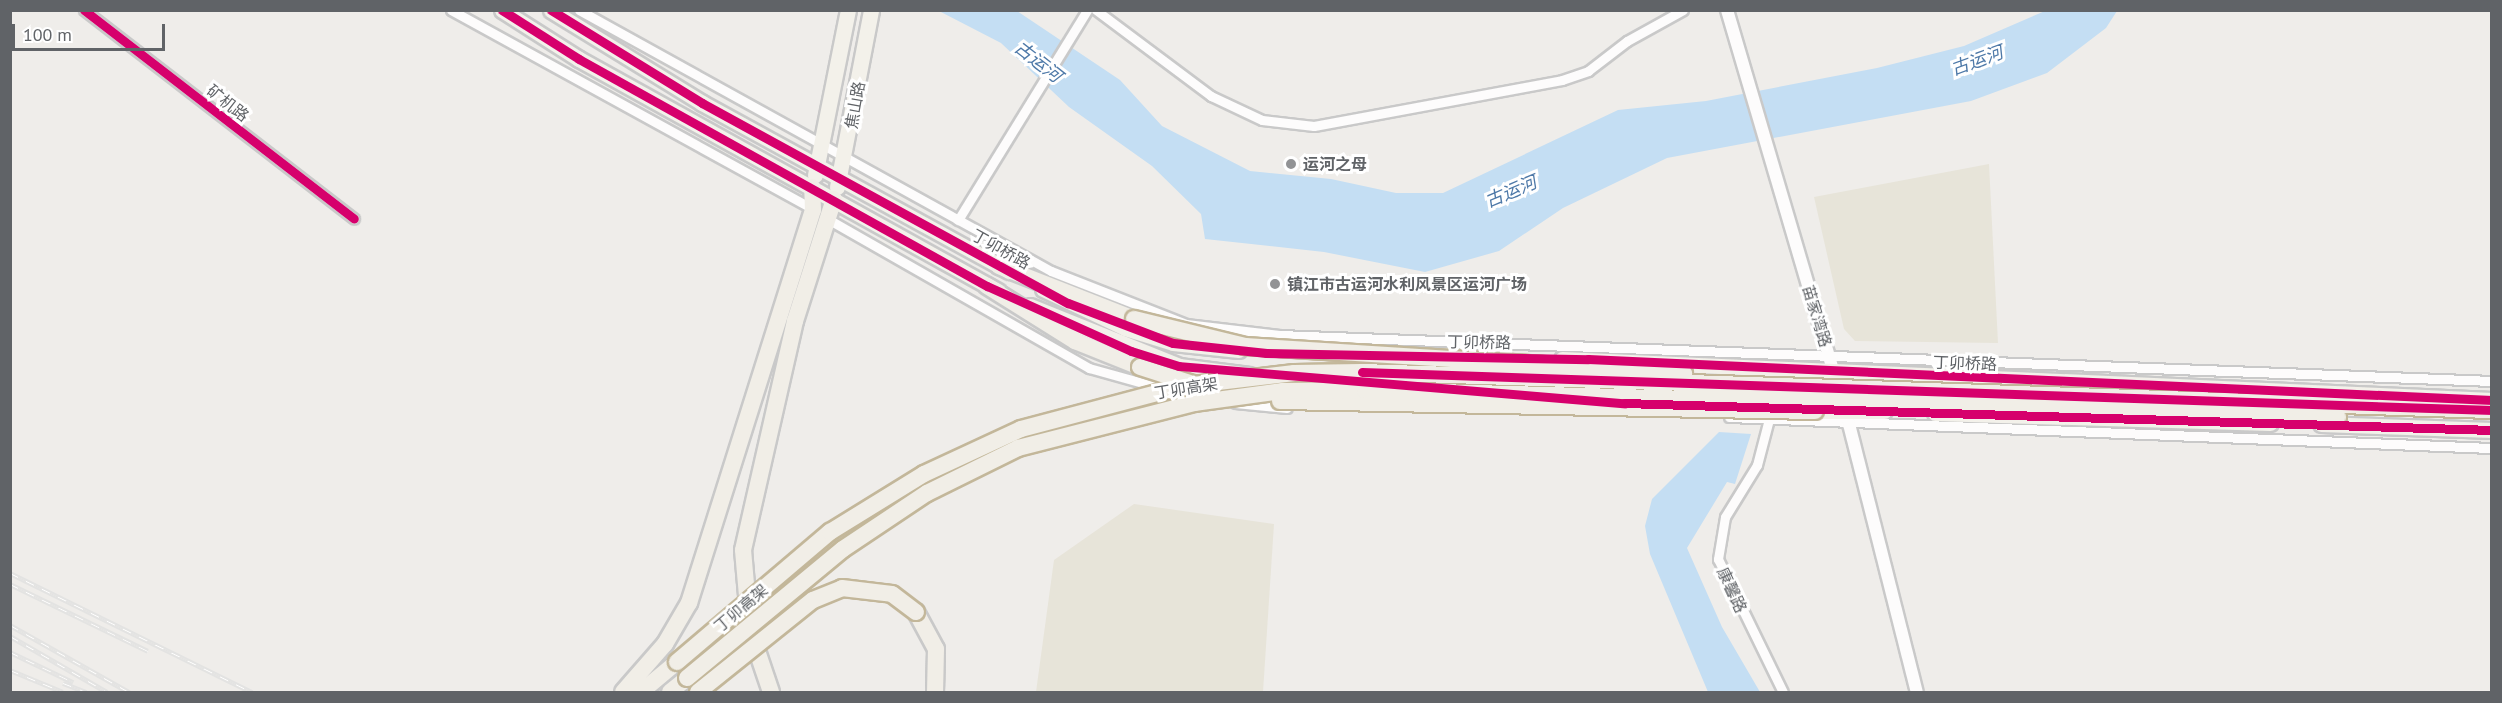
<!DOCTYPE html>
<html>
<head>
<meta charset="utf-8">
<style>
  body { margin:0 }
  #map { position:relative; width:2502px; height:703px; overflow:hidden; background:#efedea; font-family:"PT Sans","Noto Sans SC",sans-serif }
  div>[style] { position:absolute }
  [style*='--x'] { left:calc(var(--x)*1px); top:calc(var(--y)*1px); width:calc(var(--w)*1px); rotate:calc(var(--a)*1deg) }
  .commercial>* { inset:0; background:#e7e4d9 }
  .water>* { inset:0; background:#c4def3 }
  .roads { filter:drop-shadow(2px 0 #c9c9c9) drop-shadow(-2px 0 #c9c9c9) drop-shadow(0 2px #c9c9c9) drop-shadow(0 -2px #c9c9c9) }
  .minor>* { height:9px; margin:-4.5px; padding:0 4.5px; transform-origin:4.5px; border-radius:4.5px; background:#fdfcfc }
  .tertiary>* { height:12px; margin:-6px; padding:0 6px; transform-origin:6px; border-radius:6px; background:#fdfcfc }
  .primary>* { height:15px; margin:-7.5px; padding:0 7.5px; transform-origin:7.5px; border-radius:7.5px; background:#f3f1ea }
  .trunk>* { height:16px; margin:-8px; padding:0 8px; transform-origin:8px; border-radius:8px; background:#f1eee7 }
  .rail>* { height:5px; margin-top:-2.5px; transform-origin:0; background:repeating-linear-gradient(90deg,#fff 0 9px,#e3e3e2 0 18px); box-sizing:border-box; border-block:2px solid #e3e3e2 }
  .bridges { filter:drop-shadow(2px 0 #c3b79a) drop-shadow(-2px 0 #c3b79a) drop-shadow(0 2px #c3b79a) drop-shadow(0 -2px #c3b79a) }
  .trunk-bridge>* { height:16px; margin:-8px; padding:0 8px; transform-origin:8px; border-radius:8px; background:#f1eee7 }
  .cycleway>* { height:9px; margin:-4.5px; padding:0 4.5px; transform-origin:4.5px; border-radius:4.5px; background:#d6006c }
  .dots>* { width:16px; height:16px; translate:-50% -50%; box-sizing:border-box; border:3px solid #fff; border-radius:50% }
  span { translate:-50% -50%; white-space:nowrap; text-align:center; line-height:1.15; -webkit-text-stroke:6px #fff; paint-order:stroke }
  .street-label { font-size:16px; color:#606367 }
  .poi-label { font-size:16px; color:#606367; font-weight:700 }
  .left { translate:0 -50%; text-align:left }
  .water-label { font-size:18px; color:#4e79a8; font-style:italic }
  .frame { position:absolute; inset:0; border:12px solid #606367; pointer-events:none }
  .scale { position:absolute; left:12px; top:24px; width:153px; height:27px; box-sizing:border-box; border:3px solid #606367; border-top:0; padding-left:8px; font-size:18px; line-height:21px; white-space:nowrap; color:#606367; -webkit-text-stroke:4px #fff; paint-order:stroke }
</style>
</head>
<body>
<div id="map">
  <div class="commercial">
    <div style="clip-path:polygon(1989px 164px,1998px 343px,1855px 341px,1844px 329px,1814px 197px)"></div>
    <div style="clip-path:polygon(1134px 504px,1274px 524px,1263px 692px,1036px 692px,1054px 560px)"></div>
  </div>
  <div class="water">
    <div style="clip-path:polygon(939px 11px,1017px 11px,1120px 80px,1162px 126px,1250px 171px,1331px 179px,1396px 193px,1443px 193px,1618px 110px,1706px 101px,1877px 68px,1964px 46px,2045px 11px,2117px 11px,2106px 28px,2047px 73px,1971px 101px,1667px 158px,1563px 208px,1499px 251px,1425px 272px,1324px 252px,1205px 239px,1201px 214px,1152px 166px,1069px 107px,1001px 43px)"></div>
    <div style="clip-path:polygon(1719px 432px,1751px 434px,1735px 484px,1727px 482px,1687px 548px,1722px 627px,1760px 692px,1708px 692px,1650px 554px,1645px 526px,1652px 499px)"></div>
  </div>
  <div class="roads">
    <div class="minor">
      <div style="--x:84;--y:10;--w:341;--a:37.7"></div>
      <div style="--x:451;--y:10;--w:415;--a:28.8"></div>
      <div style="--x:579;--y:10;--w:539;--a:28.94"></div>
      <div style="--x:1051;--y:271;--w:145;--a:21.4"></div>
      <div style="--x:1186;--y:324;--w:94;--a:6.7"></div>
      <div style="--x:1279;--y:335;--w:1214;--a:2.17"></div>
      <div style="--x:1096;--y:10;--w:144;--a:36.8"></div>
      <div style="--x:1211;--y:96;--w:56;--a:25.2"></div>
      <div style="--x:1262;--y:120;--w:52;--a:6.6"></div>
      <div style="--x:1314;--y:126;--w:252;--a:-10.5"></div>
      <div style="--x:1562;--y:80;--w:28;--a:-19"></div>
      <div style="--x:1588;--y:71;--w:49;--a:-37.6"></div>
      <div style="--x:1627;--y:41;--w:64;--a:-29"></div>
      <div style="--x:826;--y:218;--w:303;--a:29.7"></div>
      <div style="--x:1089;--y:368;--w:115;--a:15.6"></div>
      <div style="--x:958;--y:220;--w:246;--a:-58.4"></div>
      <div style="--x:1235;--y:403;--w:52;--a:5.5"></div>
      <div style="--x:1729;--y:417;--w:764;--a:2.33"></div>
      <div style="--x:1769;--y:419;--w:48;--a:104.6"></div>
      <div style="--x:1757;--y:465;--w:61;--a:121.6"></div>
      <div style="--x:1725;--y:517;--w:43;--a:99.5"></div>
      <div style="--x:1718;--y:559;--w:148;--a:64"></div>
    </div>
    <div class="tertiary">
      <div style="--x:1727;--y:10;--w:432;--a:73.6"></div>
      <div style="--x:1849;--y:424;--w:276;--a:75.8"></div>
    </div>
    <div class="primary">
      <div style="--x:502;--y:10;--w:91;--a:32.5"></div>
      <div style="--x:579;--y:59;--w:479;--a:29"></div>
      <div style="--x:551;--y:10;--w:177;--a:31.6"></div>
      <div style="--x:702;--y:103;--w:350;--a:28.7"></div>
      <div style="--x:815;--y:175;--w:168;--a:-78.7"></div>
      <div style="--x:837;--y:187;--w:180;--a:-79.1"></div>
      <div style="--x:1043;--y:289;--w:91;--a:25.4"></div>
      <div style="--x:1125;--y:328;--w:50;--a:17.4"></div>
      <div style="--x:1173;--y:343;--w:66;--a:6.1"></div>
      <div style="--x:1030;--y:306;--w:161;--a:21.9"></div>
      <div style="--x:1179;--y:366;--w:71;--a:7.3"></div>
      <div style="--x:1562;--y:359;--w:931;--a:2.52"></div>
      <div style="--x:1306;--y:379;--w:57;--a:5"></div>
      <div style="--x:1803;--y:411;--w:81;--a:0"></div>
      <div style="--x:1935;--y:413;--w:335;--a:1.7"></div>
      <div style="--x:2321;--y:424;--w:171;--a:2"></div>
    </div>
    <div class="trunk">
      <div style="--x:999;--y:266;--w:145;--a:21.4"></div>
      <div style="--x:987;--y:286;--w:104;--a:32"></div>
      <div style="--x:1075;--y:341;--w:70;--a:21.8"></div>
      <div style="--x:916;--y:612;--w:42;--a:61.6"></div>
      <div style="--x:936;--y:649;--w:43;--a:91.3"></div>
      <div style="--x:623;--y:692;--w:64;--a:-48.8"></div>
      <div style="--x:665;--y:644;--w:48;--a:-59.7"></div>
      <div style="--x:689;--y:603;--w:412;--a:-72.5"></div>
      <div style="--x:813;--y:210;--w:23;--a:-92"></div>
      <div style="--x:641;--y:692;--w:47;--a:-39.8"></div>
      <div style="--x:670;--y:692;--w:22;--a:-39"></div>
      <div style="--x:771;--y:692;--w:65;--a:-108.7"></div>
      <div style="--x:750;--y:630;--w:80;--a:-95"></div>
      <div style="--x:743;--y:550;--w:235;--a:-77.2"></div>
      <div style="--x:795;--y:321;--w:128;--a:-72.3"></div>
    </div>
  </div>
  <div class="rail">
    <div style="--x:10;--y:573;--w:270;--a:26.2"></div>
    <div style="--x:10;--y:584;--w:153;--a:25.9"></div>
    <div style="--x:10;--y:625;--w:137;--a:29.4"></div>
    <div style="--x:10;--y:636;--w:112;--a:30"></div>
    <div style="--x:10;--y:652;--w:70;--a:25.5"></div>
    <div style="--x:10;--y:670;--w:57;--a:22.5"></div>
    <div style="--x:63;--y:683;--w:25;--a:21"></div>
  </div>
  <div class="bridges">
    <div class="trunk-bridge">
      <div style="--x:1134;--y:319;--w:114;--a:13.7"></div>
      <div style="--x:1245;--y:346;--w:440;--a:3.6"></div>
      <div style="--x:1140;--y:367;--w:56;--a:17.8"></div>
      <div style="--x:1280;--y:401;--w:535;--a:1.07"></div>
      <div style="--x:677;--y:662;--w:201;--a:-40.4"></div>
      <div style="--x:830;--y:532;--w:110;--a:-31.7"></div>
      <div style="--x:924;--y:474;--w:107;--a:-24.9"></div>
      <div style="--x:1021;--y:429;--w:169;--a:-14.8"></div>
      <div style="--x:1184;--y:386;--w:111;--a:-6.7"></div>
      <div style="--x:1294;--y:373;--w:68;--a:-0.8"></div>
      <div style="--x:1362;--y:372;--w:1131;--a:1.93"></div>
      <div style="--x:687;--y:678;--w:202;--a:-39.6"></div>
      <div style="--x:843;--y:549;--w:101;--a:-33.7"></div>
      <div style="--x:927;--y:493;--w:102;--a:-26.3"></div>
      <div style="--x:1018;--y:448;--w:182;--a:-14.3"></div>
      <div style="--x:1194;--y:403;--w:90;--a:-7.7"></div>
      <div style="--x:1283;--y:391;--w:82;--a:-0.7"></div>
      <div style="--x:1365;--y:390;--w:973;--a:1.59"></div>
      <div style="--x:698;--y:692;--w:147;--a:-38.7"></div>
      <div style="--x:813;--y:600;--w:31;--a:-22"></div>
      <div style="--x:842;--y:588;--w:50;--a:6.8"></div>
      <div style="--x:892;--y:594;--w:30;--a:37"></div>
    </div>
  </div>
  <div class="cycleway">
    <div style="--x:84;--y:10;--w:341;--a:37.7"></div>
    <div style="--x:502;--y:10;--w:91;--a:32.5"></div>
    <div style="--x:579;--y:59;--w:467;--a:29.1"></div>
    <div style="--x:987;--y:286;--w:158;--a:24.3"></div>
    <div style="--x:1131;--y:351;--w:50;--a:17.4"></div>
    <div style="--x:1179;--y:366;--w:447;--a:4.8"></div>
    <div style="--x:1624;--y:403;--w:868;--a:1.78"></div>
    <div style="--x:551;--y:10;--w:177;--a:31.6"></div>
    <div style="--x:702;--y:103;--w:417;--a:28.7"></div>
    <div style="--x:1068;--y:303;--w:112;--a:20.9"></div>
    <div style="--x:1173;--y:343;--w:94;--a:6.1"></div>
    <div style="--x:1266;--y:353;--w:322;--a:1.1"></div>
    <div style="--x:1588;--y:359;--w:905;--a:2.6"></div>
    <div style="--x:1362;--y:372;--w:1131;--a:1.93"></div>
  </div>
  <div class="dots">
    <div style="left:1291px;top:164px;background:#929395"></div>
    <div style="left:1275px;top:284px;background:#929395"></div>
  </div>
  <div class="street-label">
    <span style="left:228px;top:103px;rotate:38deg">矿机路</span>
    <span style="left:855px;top:105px;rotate:-80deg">焦山路</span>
    <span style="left:1001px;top:249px;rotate:29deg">丁卯桥路</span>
    <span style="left:1817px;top:316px;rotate:73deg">苗家湾路</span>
    <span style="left:1479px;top:342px;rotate:1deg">丁卯桥路</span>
    <span style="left:1965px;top:363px;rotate:2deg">丁卯桥路</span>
    <span style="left:1186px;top:388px;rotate:-9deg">丁卯高架</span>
    <span style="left:1732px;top:590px;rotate:65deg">康馨路</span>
    <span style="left:741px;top:608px;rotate:-40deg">丁卯高架</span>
  </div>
  <div class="poi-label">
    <span class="left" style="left:1303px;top:164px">运河之母</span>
    <span class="left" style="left:1287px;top:284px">镇江市古运河水利风景区运河广场</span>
  </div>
  <div class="water-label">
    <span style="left:1977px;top:61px;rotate:-20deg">古运河</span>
    <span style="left:1038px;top:62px;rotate:38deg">古运河</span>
    <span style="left:1511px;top:192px;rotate:-23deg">古运河</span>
  </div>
  <div class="frame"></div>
  <div class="scale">100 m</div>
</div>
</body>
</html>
